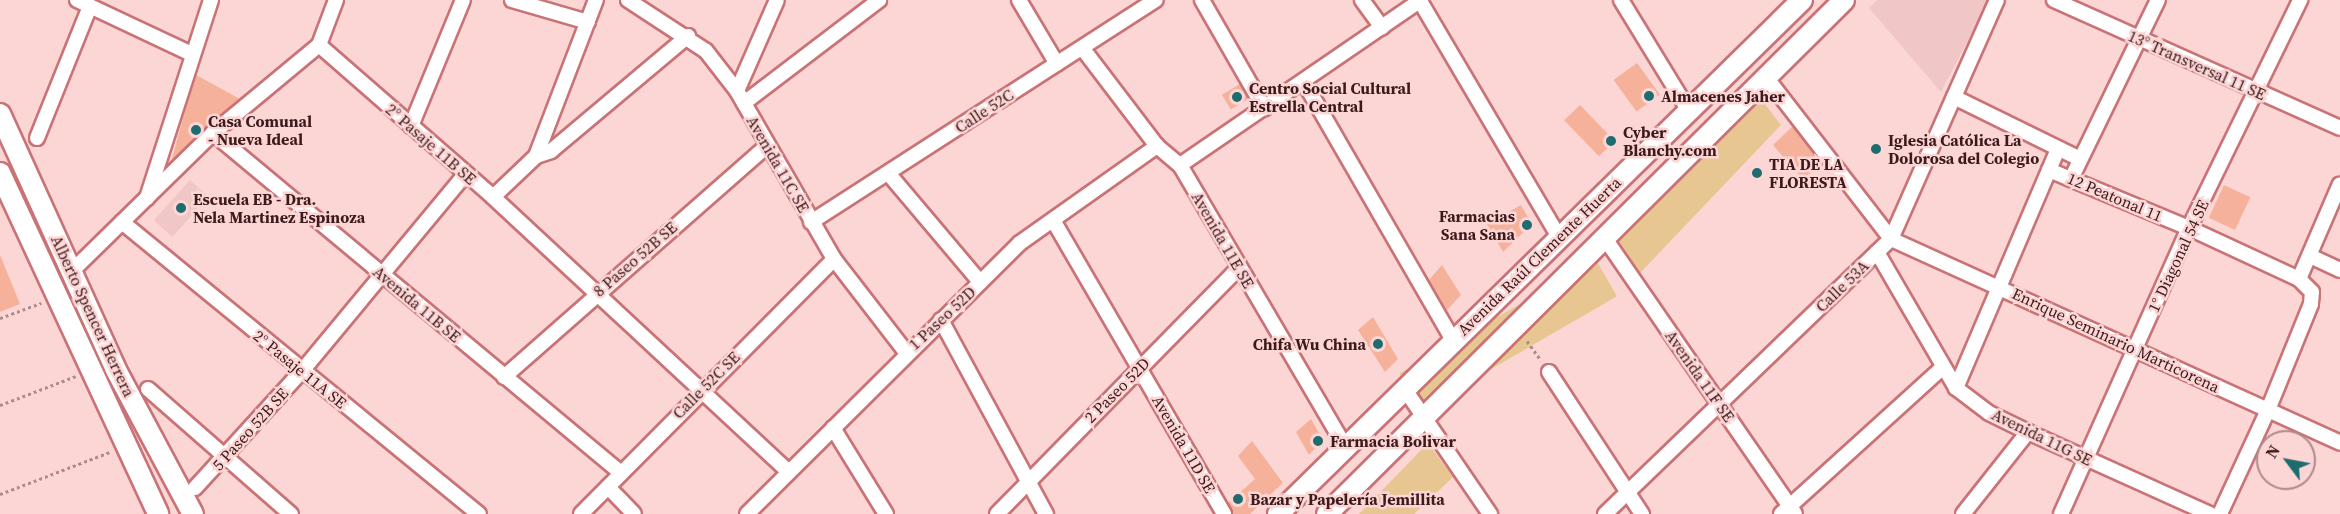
<!DOCTYPE html>
<html>
<head>
<meta charset="utf-8">
<style>
  body { margin:0 }
  #map { position:relative; width:2340px; height:514px; overflow:hidden; background:#fcd5d5; font-family:"Source Serif 4",serif }
  div>[style] { position:absolute }
  [style*='--x'] { left:calc(var(--x)*1px); top:calc(var(--y)*1px); width:calc(var(--w)*1px); rotate:calc(var(--a)*1deg) }
  .built>* { inset:0; background:#f0c6c6; transform-origin:0 0 }
  .green>* { inset:0; background:#e7c692; transform-origin:0 0 }
  .building>* { inset:0; background:#f6b19b; transform-origin:0 0 }
  .path>* { height:3px; margin-top:-1.5px; transform-origin:0; background:repeating-linear-gradient(90deg,#af8a8b 0 3px,transparent 0 6px) }
  .roads { filter:drop-shadow(2px 0 #ca7376) drop-shadow(-2px 0 #ca7376) drop-shadow(0 2px #ca7376) drop-shadow(0 -2px #ca7376) }
  .street>* { height:14px; margin:-7px; padding:0 7px; transform-origin:7px; border-radius:7px; background:#fff }
  .secondary>* { height:20px; margin:-10px; padding:0 10px; transform-origin:10px; border-radius:10px; background:#fff }
  .dots>* { width:16px; height:16px; translate:-50% -50%; box-sizing:border-box; border:3px solid #fcd5d5; border-radius:50% }
  span { translate:-50% -50%; white-space:nowrap; text-align:center; line-height:1.15; -webkit-text-stroke:5px #fcd5d5; paint-order:stroke }
  .street-label { font-size:16px; color:#3c1a1c }
  .poi-label { font-size:16px; color:#3c1a1c; font-weight:700 }
  .left { translate:0 -50%; text-align:left }
  .right { translate:-100% -50%; text-align:right }
  .north { position:absolute; left:2256px; top:430px; width:60px; height:60px; box-sizing:border-box; background:#fcd5d5; border:2px solid #af8a8b; border-radius:50%; rotate:302deg; font-size:16px; font-weight:700; line-height:24px; text-align:center; color:#3c1a1c }
  .north::after { content:''; display:block; margin:auto; width:21px; height:27px; background:#1f6c6e; clip-path:polygon(50% 0,100% 100%,50% 72%,0 100%) }
</style>
</head>
<body>
<div id="map">
  <div class="built">
    <div style="clip-path:polygon(1877px 0,1989px 0,1941px 92px,1869px 8px)"></div>
    <div style="left:190px;top:180px;width:25px;height:54px;rotate:42deg"></div>
  </div>
  <div class="green">
    <div style="clip-path:polygon(1761px 99px,1781px 125px,1640px 273px,1617px 238px)"></div>
    <div style="left:1596px;top:260px;width:42px;height:227px;rotate:60deg"></div>
    <div style="clip-path:polygon(1428px 443px,1453px 477px,1414px 514px,1359px 514px)"></div>
  </div>
  <div class="building">
    <div style="left:1637px;top:63px;width:39px;height:29px;rotate:54deg"></div>
    <div style="clip-path:polygon(196px 75px,240px 99px,171px 162px,186px 107px)"></div>
    <div style="left:1240px;top:84px;width:17px;height:21px;rotate:59deg"></div>
    <div style="left:1580px;top:105px;width:50px;height:22px;rotate:46deg"></div>
    <div style="clip-path:polygon(1793px 126px,1821px 163px,1803px 180px,1773px 145px)"></div>
    <div style="left:2224px;top:185px;width:29px;height:36px;rotate:25deg"></div>
    <div style="clip-path:polygon(1521px 205px,1532px 224px,1503px 252px,1487px 224px)"></div>
    <div style="clip-path:polygon(0 255px,20px 304px,0 312px)"></div>
    <div style="clip-path:polygon(1442px 265px,1461px 295px,1447px 310px,1429px 280px)"></div>
    <div style="clip-path:polygon(1373px 317px,1398px 359px,1385px 372px,1358px 330px)"></div>
    <div style="clip-path:polygon(1311px 419px,1323px 440px,1309px 455px,1296px 432px)"></div>
    <div style="clip-path:polygon(1252px 441px,1283px 483px,1250px 514px,1233px 514px,1228px 503px,1255px 479px,1238px 456px)"></div>
  </div>
  <div class="path">
    <div style="--x:0;--y:318;--w:44;--a:-20.1"></div>
    <div style="--x:1527;--y:341;--w:24;--a:54"></div>
    <div style="--x:0;--y:405;--w:81;--a:-20.9"></div>
    <div style="--x:0;--y:494;--w:118;--a:-20.9"></div>
  </div>
  <div class="roads">
    <div class="street">
      <div style="--x:77;--y:0;--w:127;--a:25.2"></div>
      <div style="--x:512;--y:0;--w:79;--a:16.1"></div>
      <div style="--x:628;--y:0;--w:93;--a:33.2"></div>
      <div style="--x:706;--y:51;--w:51;--a:52.2"></div>
      <div style="--x:737;--y:91;--w:194;--a:60"></div>
      <div style="--x:834;--y:259;--w:118;--a:52.3"></div>
      <div style="--x:1019;--y:0;--w:74;--a:59.3"></div>
      <div style="--x:1202;--y:0;--w:125;--a:60.1"></div>
      <div style="--x:1362;--y:0;--w:34;--a:54"></div>
      <div style="--x:1621;--y:0;--w:130;--a:58.5"></div>
      <div style="--x:2054;--y:0;--w:313;--a:24.1"></div>
      <div style="--x:1420;--y:1;--w:274;--a:59.5"></div>
      <div style="--x:319;--y:45;--w:231;--a:41.1"></div>
      <div style="--x:493;--y:197;--w:404;--a:42.9"></div>
      <div style="--x:1083;--y:49;--w:122;--a:52.7"></div>
      <div style="--x:1157;--y:146;--w:30;--a:40"></div>
      <div style="--x:1180;--y:165;--w:324;--a:59.6"></div>
      <div style="--x:1766;--y:77;--w:205;--a:52.3"></div>
      <div style="--x:1891;--y:239;--w:493;--a:24.4"></div>
      <div style="--x:1304;--y:82;--w:298;--a:60"></div>
      <div style="--x:737;--y:91;--w:99;--a:-66.3"></div>
      <div style="--x:1954;--y:97;--w:140;--a:26.2"></div>
      <div style="--x:744;--y:103;--w:170;--a:-37.3"></div>
      <div style="--x:411;--y:126;--w:136;--a:-67.6"></div>
      <div style="--x:213;--y:133;--w:531;--a:39.81"></div>
      <div style="--x:37;--y:138;--w:142;--a:-68.1"></div>
      <div style="--x:536;--y:156;--w:167;--a:-69"></div>
      <div style="--x:1180;--y:165;--w:292;--a:-34.4"></div>
      <div style="--x:2049;--y:170;--w:152;--a:22.5"></div>
      <div style="--x:2189;--y:228;--w:121;--a:24.9"></div>
      <div style="--x:2299;--y:279;--w:18;--a:45"></div>
      <div style="--x:2312;--y:292;--w:12;--a:95"></div>
      <div style="--x:2311;--y:304;--w:114;--a:112.1"></div>
      <div style="--x:2268;--y:410;--w:115;--a:114.8"></div>
      <div style="--x:888;--y:173;--w:143;--a:49.8"></div>
      <div style="--x:2071;--y:179;--w:199;--a:-64.1"></div>
      <div style="--x:493;--y:197;--w:59;--a:-43.6"></div>
      <div style="--x:536;--y:156;--w:16;--a:-18"></div>
      <div style="--x:551;--y:151;--w:179;--a:-40"></div>
      <div style="--x:147;--y:198;--w:208;--a:-72.1"></div>
      <div style="--x:1053;--y:220;--w:340;--a:59.8"></div>
      <div style="--x:122;--y:222;--w:461;--a:39.3"></div>
      <div style="--x:811;--y:222;--w:410;--a:-32.8"></div>
      <div style="--x:1604;--y:237;--w:336;--a:55.4"></div>
      <div style="--x:1877;--y:252;--w:157;--a:59.8"></div>
      <div style="--x:1956;--y:388;--w:41;--a:37.1"></div>
      <div style="--x:1989;--y:413;--w:43;--a:26"></div>
      <div style="--x:2028;--y:432;--w:200;--a:24.3"></div>
      <div style="--x:2310;--y:256;--w:33;--a:25"></div>
      <div style="--x:72;--y:271;--w:197;--a:-44.4"></div>
      <div style="--x:213;--y:133;--w:138;--a:-39.7"></div>
      <div style="--x:319;--y:45;--w:48;--a:-69.3"></div>
      <div style="--x:2299;--y:279;--w:103;--a:-66.7"></div>
      <div style="--x:941;--y:320;--w:221;--a:61.6"></div>
      <div style="--x:1549;--y:372;--w:170;--a:56.8"></div>
      <div style="--x:504;--y:377;--w:351;--a:-41.3"></div>
      <div style="--x:1404;--y:388;--w:153;--a:55.7"></div>
      <div style="--x:1956;--y:388;--w:260;--a:-66.9"></div>
      <div style="--x:148;--y:389;--w:190;--a:41.2"></div>
      <div style="--x:833;--y:428;--w:101;--a:58.4"></div>
      <div style="--x:608;--y:487;--w:37;--a:46"></div>
      <div style="--x:195;--y:488;--w:159;--a:-47.6"></div>
      <div style="--x:302;--y:371;--w:255;--a:-50.3"></div>
      <div style="--x:581;--y:514;--w:359;--a:-45.2"></div>
      <div style="--x:747;--y:514;--w:385;--a:-44.8"></div>
      <div style="--x:1020;--y:243;--w:168;--a:-35.3"></div>
      <div style="--x:997;--y:514;--w:345;--a:-45.5"></div>
      <div style="--x:1605;--y:514;--w:397;--a:-43.9"></div>
      <div style="--x:1891;--y:239;--w:261;--a:-66.1"></div>
      <div style="--x:1781;--y:514;--w:216;--a:-42.2"></div>
      <div style="--x:1963;--y:514;--w:105;--a:-51.6"></div>
      <div style="--x:2061;--y:514;--w:313;--a:-65.9"></div>
      <div style="--x:2189;--y:228;--w:254;--a:-64"></div>
    </div>
    <div class="secondary">
      <div style="--x:0;--y:114;--w:281;--a:65.6"></div>
      <div style="--x:116;--y:370;--w:163;--a:61.9"></div>
      <div style="--x:0;--y:173;--w:376;--a:65.1"></div>
      <div style="--x:1278;--y:514;--w:734;--a:-44.45"></div>
      <div style="--x:1327;--y:514;--w:729;--a:-44.83"></div>
    </div>
  </div>
  <div class="dots">
    <div style="left:1649px;top:96px;background:#1f6c6e"></div>
    <div style="left:1237px;top:97px;background:#1f6c6e"></div>
    <div style="left:196px;top:130px;background:#1f6c6e"></div>
    <div style="left:1611px;top:141px;background:#1f6c6e"></div>
    <div style="left:1876px;top:149px;background:#1f6c6e"></div>
    <div style="left:1757px;top:173px;background:#1f6c6e"></div>
    <div style="left:181px;top:208px;background:#1f6c6e"></div>
    <div style="left:1527px;top:225px;background:#1f6c6e"></div>
    <div style="left:1378px;top:344px;background:#1f6c6e"></div>
    <div style="left:1318px;top:441px;background:#1f6c6e"></div>
    <div style="left:1238px;top:499px;background:#1f6c6e"></div>
  </div>
  <div class="street-label">
    <span style="left:2197px;top:65px;rotate:24deg">13° Transversal 11 SE</span>
    <span style="left:984px;top:111px;rotate:-33deg">Calle 52C</span>
    <span style="left:431px;top:144px;rotate:41deg">2° Pasaje 11B SE</span>
    <span style="left:778px;top:164px;rotate:60deg">Avenida 11C SE</span>
    <span style="left:2115px;top:197px;rotate:23deg">12 Peatonal 11</span>
    <span style="left:1223px;top:240px;rotate:60deg">Avenida 11E SE</span>
    <span style="left:1539px;top:256px;rotate:-44deg">Avenida Raúl Clemente Huerta</span>
    <span style="left:2178px;top:256px;rotate:-65deg">1° Diagonal 54 SE</span>
    <span style="left:635px;top:259px;rotate:-41deg">8 Paseo 52B SE</span>
    <span style="left:1842px;top:286px;rotate:-44deg">Calle 53A</span>
    <span style="left:417px;top:304px;rotate:40deg">Avenida 11B SE</span>
    <span style="left:93px;top:316px;rotate:65deg">Alberto Spencer Herrera</span>
    <span style="left:942px;top:318px;rotate:-43deg">1 Paseo 52D</span>
    <span style="left:2116px;top:340px;rotate:25deg">Enrique Seminario Marticorena</span>
    <span style="left:300px;top:369px;rotate:39deg">2° Pasaje 11A SE</span>
    <span style="left:1700px;top:376px;rotate:55deg">Avenida 11F SE</span>
    <span style="left:706px;top:385px;rotate:-45deg">Calle 52C SE</span>
    <span style="left:1117px;top:390px;rotate:-45deg">2 Paseo 52D</span>
    <span style="left:250px;top:429px;rotate:-48deg">5 Paseo 52B SE</span>
    <span style="left:2042px;top:437px;rotate:26deg">Avenida 11G SE</span>
    <span style="left:1184px;top:444px;rotate:60deg">Avenida 11D SE</span>
  </div>
  <div class="poi-label">
    <span class="left" style="left:1249px;top:97px">Centro Social Cultural<br>Estrella Central</span>
    <span class="left" style="left:1661px;top:96px">Almacenes Jaher</span>
    <span class="left" style="left:208px;top:130px">Casa Comunal<br>- Nueva Ideal</span>
    <span class="left" style="left:1623px;top:141px">Cyber<br>Blanchy.com</span>
    <span class="left" style="left:1888px;top:149px">Iglesia Católica La<br>Dolorosa del Colegio</span>
    <span class="left" style="left:1769px;top:173px">TIA DE LA<br>FLORESTA</span>
    <span class="left" style="left:193px;top:208px">Escuela EB - Dra.<br>Nela Martinez Espinoza</span>
    <span class="right" style="left:1515px;top:225px">Farmacias<br>Sana Sana</span>
    <span class="right" style="left:1366px;top:344px">Chifa Wu China</span>
    <span class="left" style="left:1330px;top:441px">Farmacia Bolivar</span>
    <span class="left" style="left:1250px;top:499px">Bazar y Papelería Jemillita</span>
  </div>
  <div class="north">N</div>
</div>
</body>
</html>
